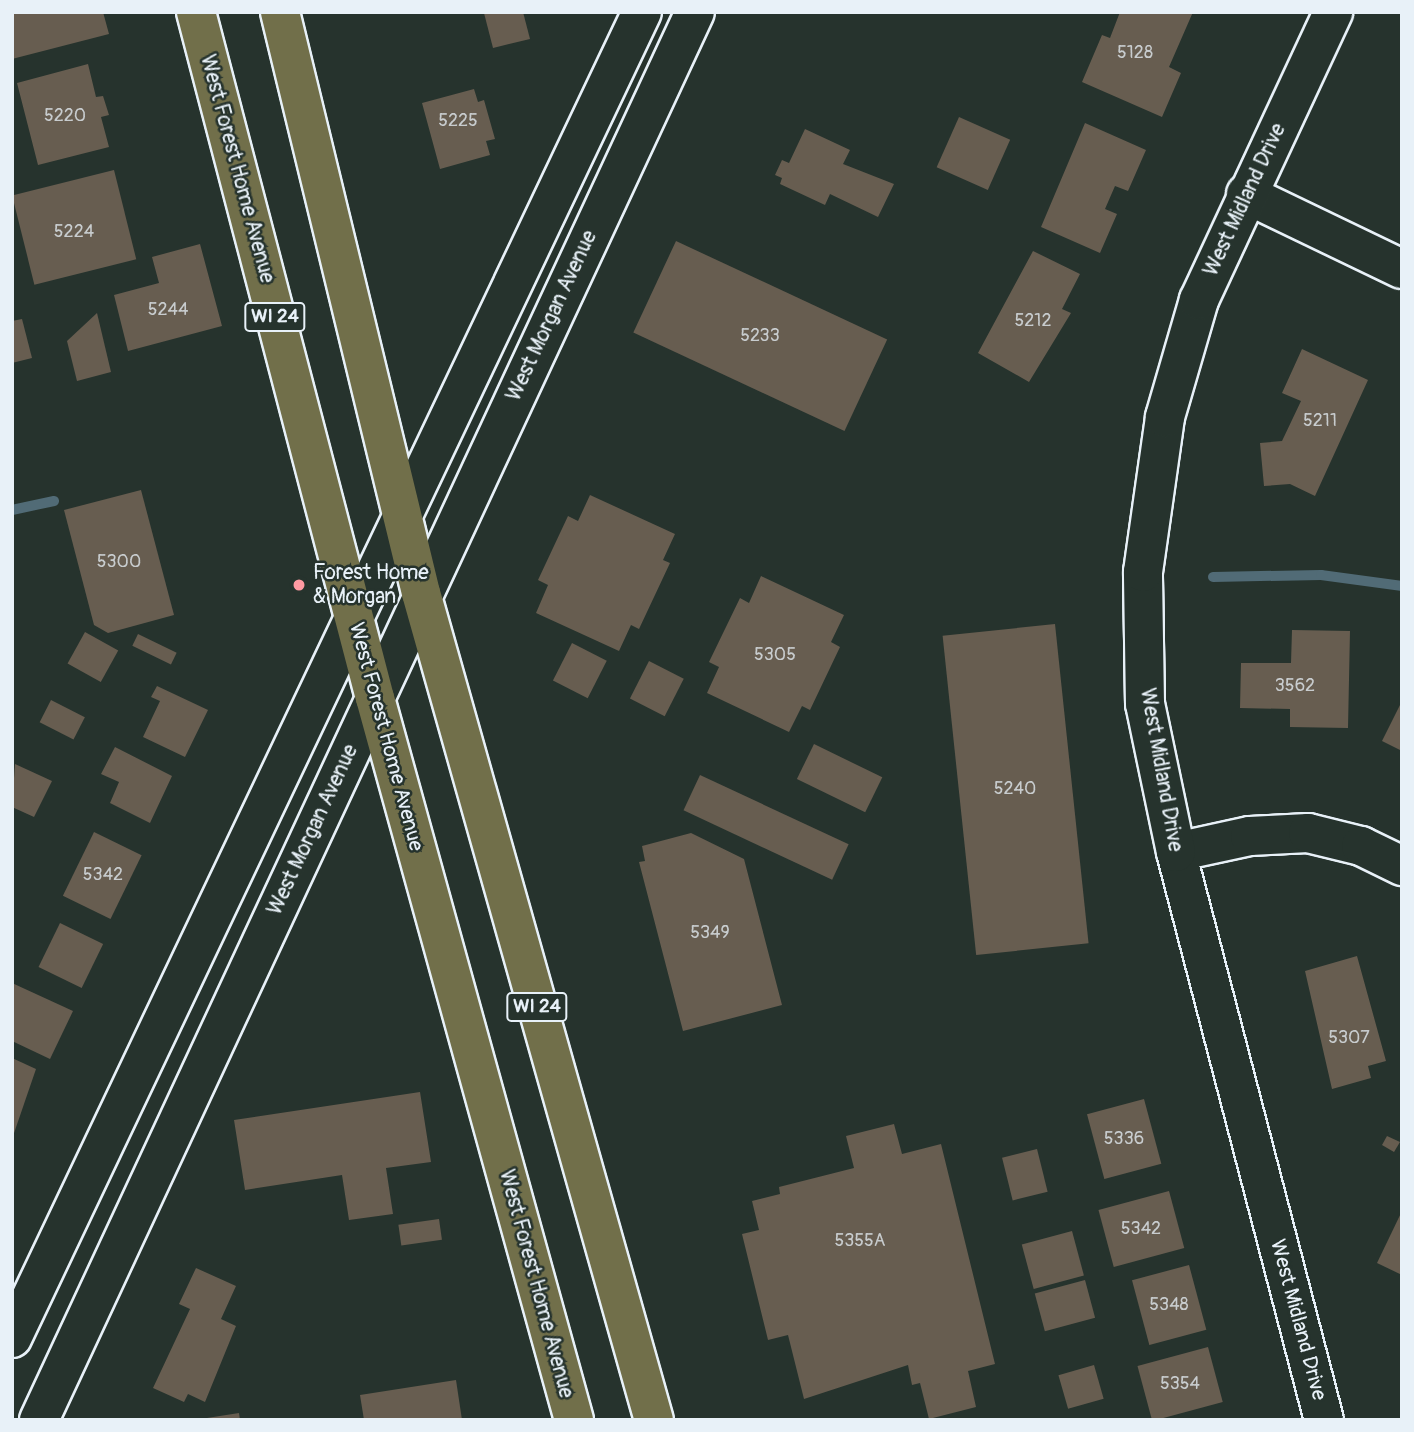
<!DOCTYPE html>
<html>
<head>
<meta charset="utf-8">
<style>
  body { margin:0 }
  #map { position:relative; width:1414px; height:1432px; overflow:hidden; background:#26332d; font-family:Pangolin,sans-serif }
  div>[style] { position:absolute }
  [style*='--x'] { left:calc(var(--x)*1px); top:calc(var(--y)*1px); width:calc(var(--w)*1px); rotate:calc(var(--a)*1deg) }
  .stream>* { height:10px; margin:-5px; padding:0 5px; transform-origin:5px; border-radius:5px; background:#516b76 }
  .building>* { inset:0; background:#675d50; transform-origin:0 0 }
  .roads { filter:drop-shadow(2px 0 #e8f1f8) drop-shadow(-2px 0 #e8f1f8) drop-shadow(0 2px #e8f1f8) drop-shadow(0 -2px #e8f1f8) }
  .minor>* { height:38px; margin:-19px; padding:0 19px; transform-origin:19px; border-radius:19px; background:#26332d }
  .major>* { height:38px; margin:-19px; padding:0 19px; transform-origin:19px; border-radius:19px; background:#716f4a }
  .dots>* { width:19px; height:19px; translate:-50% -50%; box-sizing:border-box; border:4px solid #26332d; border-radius:50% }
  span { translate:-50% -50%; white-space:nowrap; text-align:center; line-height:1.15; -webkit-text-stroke:5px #26332d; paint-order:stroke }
  .number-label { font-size:18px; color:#c8ccce }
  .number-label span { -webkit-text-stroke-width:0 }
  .shield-label span { padding:2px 5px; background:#26332d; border:2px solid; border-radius:5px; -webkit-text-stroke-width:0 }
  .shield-label { font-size:19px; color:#e8f1f8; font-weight:700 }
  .street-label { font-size:21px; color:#e8f1f8 }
  .poi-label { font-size:21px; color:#e8f1f8 }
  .left { translate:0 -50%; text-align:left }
  .frame { position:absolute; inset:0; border:14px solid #e8f1f8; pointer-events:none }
</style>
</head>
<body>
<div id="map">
  <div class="stream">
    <div style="--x:12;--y:510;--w:43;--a:-12.1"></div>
    <div style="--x:1213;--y:577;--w:108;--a:-1.1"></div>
    <div style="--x:1321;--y:575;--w:82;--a:7.7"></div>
  </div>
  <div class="building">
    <div style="clip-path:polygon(12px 12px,103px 12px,109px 34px,12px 59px)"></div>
    <div style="clip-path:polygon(523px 12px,530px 39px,493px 48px,484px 13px)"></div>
    <div style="clip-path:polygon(1120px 12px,1193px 12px,1169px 67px,1181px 73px,1162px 117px,1082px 82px,1102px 35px,1110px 38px)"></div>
    <div style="clip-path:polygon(88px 64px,96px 97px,103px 96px,109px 115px,101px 117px,109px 147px,38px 165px,17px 83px)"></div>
    <div style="clip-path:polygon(474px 89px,478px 102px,484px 100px,495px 139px,486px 141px,490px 155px,440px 169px,422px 103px)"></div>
    <div style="left:959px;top:117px;width:56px;height:55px;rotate:24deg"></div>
    <div style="clip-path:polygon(1085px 123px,1146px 150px,1128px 191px,1115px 186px,1105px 209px,1117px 214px,1100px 253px,1041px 227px)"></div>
    <div style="clip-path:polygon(805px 129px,850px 150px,843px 164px,894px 184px,878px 217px,830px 194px,825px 205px,780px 184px,782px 178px,775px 175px,782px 160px,789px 163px)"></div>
    <div style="left:114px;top:170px;width:92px;height:105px;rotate:76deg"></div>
    <div style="left:676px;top:241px;width:233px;height:101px;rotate:25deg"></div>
    <div style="clip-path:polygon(200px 244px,222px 326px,128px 351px,114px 295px,159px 283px,152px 257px)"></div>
    <div style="clip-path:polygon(1033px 251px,1080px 274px,1062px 309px,1071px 313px,1029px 382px,978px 353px)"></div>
    <div style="clip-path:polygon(97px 313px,111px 372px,77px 381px,67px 341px)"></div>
    <div style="clip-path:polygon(22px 319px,32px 358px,12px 363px,12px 321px)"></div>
    <div style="clip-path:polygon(1302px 349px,1368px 380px,1315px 496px,1290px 484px,1264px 486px,1260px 443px,1282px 441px,1301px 401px,1282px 393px)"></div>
    <div style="clip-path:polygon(141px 490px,174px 615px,108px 633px,94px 625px,64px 510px)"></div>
    <div style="clip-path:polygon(590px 495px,675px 534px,663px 560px,670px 563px,639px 629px,631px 625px,619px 651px,536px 613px,548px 585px,538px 580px,568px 516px,578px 521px)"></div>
    <div style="clip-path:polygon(761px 576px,844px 615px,831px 642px,840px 647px,810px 710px,802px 706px,789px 732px,707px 693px,719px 667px,709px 662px,740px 598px,749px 603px)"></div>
    <div style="left:1055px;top:624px;width:321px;height:113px;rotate:84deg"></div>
    <div style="clip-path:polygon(1292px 630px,1350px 631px,1348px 728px,1290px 727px,1290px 709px,1240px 708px,1241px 663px,1291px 663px)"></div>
    <div style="left:85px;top:632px;width:38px;height:36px;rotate:29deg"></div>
    <div style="left:138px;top:634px;width:43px;height:13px;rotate:26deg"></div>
    <div style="left:572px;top:643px;width:39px;height:42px;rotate:27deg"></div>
    <div style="left:649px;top:661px;width:39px;height:42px;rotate:27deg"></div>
    <div style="clip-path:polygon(157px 686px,208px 710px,185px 757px,143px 737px,160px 701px,151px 697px)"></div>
    <div style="left:51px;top:700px;width:38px;height:25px;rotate:27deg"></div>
    <div style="clip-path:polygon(1402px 701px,1402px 751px,1382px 741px)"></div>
    <div style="left:814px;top:744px;width:76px;height:39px;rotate:26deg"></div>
    <div style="clip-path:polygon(115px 747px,172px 776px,150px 823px,110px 803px,119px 782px,101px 774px)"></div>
    <div style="clip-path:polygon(15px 764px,52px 781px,34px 817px,12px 807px)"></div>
    <div style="left:700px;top:775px;width:164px;height:39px;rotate:25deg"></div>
    <div style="left:94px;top:832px;width:53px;height:71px;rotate:26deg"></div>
    <div style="clip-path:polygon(691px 833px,744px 859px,782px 1005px,683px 1031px,639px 862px,645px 861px,642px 846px)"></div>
    <div style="left:60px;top:923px;width:48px;height:49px;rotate:26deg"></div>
    <div style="clip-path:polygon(1357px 956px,1386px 1061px,1368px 1066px,1371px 1078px,1332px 1089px,1305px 971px)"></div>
    <div style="clip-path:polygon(12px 983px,73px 1011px,50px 1059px,12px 1041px)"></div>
    <div style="clip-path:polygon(12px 1058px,36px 1069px,12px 1139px)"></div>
    <div style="clip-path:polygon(420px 1092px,431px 1162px,386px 1168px,393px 1214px,349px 1220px,342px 1175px,245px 1190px,234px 1120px)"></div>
    <div style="left:1144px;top:1099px;width:67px;height:59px;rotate:75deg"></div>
    <div style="clip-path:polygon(894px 1124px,902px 1154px,941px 1144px,995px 1364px,968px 1371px,976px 1407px,929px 1419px,920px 1383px,912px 1385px,908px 1365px,804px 1399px,788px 1335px,768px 1340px,742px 1234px,759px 1230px,752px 1201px,780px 1194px,779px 1187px,854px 1168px,846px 1136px)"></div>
    <div style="clip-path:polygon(1387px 1136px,1400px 1142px,1394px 1152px,1382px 1145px)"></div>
    <div style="left:1037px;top:1149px;width:44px;height:36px;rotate:76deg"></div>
    <div style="left:1169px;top:1191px;width:59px;height:73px;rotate:75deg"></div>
    <div style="clip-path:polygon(1402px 1211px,1402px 1275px,1377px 1263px)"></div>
    <div style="left:439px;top:1219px;width:21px;height:41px;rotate:82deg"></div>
    <div style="left:1072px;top:1231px;width:46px;height:52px;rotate:75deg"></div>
    <div style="left:1189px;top:1265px;width:67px;height:59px;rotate:75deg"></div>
    <div style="clip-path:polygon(196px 1268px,236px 1286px,221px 1319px,236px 1326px,205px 1402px,188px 1394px,184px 1402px,153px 1388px,190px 1309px,179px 1304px)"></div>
    <div style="left:1085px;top:1280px;width:39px;height:52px;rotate:75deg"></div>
    <div style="left:1208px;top:1347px;width:57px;height:73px;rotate:75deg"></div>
    <div style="left:1094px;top:1365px;width:35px;height:37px;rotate:74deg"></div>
    <div style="clip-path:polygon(456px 1380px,462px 1420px,364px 1420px,360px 1395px)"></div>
    <div style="clip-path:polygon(239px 1413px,240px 1420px,207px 1420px,207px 1418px)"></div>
  </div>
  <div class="roads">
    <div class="minor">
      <div style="--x:1246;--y:194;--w:173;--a:25.7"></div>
      <div style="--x:1176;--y:852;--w:76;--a:-12.2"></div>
      <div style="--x:1250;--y:836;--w:58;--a:-3"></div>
      <div style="--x:1308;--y:833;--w:55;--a:13.8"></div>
      <div style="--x:1361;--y:846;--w:46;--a:26"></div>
      <div style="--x:12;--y:1338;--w:1468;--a:-64.59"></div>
      <div style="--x:39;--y:1420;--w:1553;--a:-65.02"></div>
      <div style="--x:1324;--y:1420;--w:587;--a:-104.6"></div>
      <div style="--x:1176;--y:852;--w:151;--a:-101.8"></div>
      <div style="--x:1145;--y:704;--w:132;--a:-90.9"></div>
      <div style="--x:1143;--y:572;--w:157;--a:-81.9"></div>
      <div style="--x:1165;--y:417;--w:122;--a:-73.8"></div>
      <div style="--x:1199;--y:300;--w:318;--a:-65"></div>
    </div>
    <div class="major">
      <div style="--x:196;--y:12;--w:709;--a:75.38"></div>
      <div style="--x:375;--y:698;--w:749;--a:74.59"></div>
      <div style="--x:280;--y:12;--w:598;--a:76.36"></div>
      <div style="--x:421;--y:593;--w:859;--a:74.27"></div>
    </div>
  </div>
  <div class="dots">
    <div style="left:299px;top:585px;background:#ff9aa2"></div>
  </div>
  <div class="number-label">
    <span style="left:1135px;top:53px">5128</span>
    <span style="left:65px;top:116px">5220</span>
    <span style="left:458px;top:121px">5225</span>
    <span style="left:74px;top:232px">5224</span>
    <span style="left:168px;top:310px">5244</span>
    <span style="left:1033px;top:321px">5212</span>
    <span style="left:760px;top:336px">5233</span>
    <span style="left:1320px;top:421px">5211</span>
    <span style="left:119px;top:562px">5300</span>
    <span style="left:775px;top:655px">5305</span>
    <span style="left:1295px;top:686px">3562</span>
    <span style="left:1015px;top:789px">5240</span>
    <span style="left:103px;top:875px">5342</span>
    <span style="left:710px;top:933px">5349</span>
    <span style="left:1349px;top:1038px">5307</span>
    <span style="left:1124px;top:1139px">5336</span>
    <span style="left:1141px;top:1229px">5342</span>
    <span style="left:860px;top:1241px">5355A</span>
    <span style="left:1169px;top:1305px">5348</span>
    <span style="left:1180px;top:1384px">5354</span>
  </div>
  <div class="shield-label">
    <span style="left:275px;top:317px">WI 24</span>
    <span style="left:537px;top:1007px">WI 24</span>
  </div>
  <div class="street-label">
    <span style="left:237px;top:169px;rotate:75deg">West Forest Home Avenue</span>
    <span style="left:1245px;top:200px;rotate:-65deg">West Midland Drive</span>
    <span style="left:552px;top:316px;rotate:-65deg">West Morgan Avenue</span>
    <span style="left:386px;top:737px;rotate:75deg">West Forest Home Avenue</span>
    <span style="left:1161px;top:770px;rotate:80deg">West Midland Drive</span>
    <span style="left:313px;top:830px;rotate:-65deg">West Morgan Avenue</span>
    <span style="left:536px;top:1284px;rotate:75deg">West Forest Home Avenue</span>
    <span style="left:1298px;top:1320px;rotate:75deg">West Midland Drive</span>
  </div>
  <div class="poi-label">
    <span class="left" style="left:313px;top:585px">Forest Home<br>&amp; Morgan</span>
  </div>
  <div class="frame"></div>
</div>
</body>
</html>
